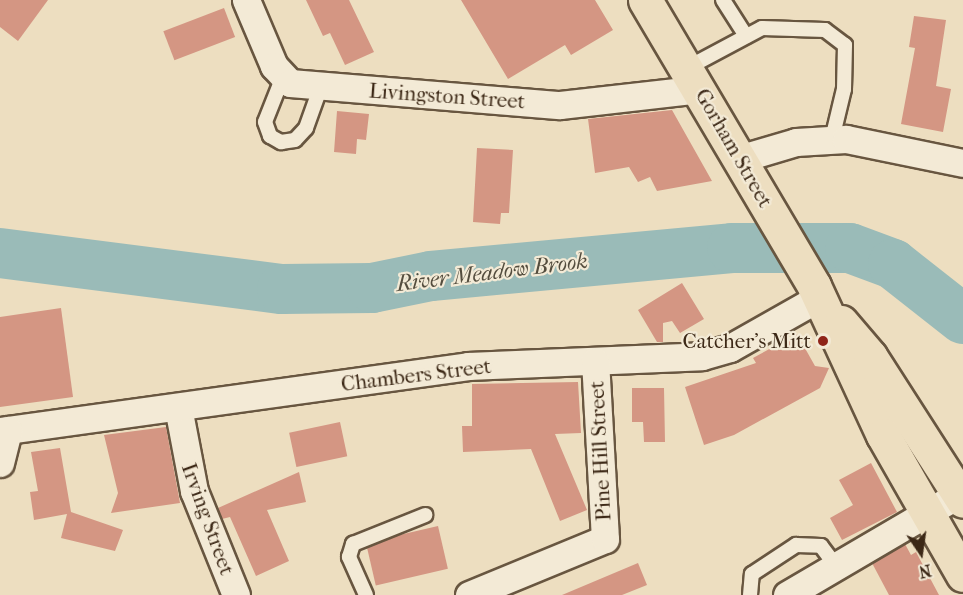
<!DOCTYPE html>
<html>
<head>
<meta charset="utf-8">
<style>
  body { margin:0 }
  #map { position:relative; width:963px; height:595px; overflow:hidden; background:#eddec0; font-family:"IM FELL French Canon",serif }
  div>[style] { position:absolute }
  [style*='--x'] { left:calc(var(--x)*1px); top:calc(var(--y)*1px); width:calc(var(--w)*1px); rotate:calc(var(--a)*1deg) }
  .river>* { height:50px; margin:-25px; padding:0 25px; transform-origin:25px; border-radius:25px; background:#9abbb8 }
  .building>* { inset:0; background:#d49683; transform-origin:0 0 }
  .roads { filter:drop-shadow(2px 0 #685640) drop-shadow(-2px 0 #685640) drop-shadow(0 2px #685640) drop-shadow(0 -2px #685640) }
  .lane>* { height:14px; margin:-7px; padding:0 7px; transform-origin:7px; border-radius:7px; background:#f3ead6 }
  .street>* { height:27px; margin:-13.5px; padding:0 13.5px; transform-origin:13.5px; border-radius:13.5px; background:#f3ead6 }
  .primary>* { height:33px; margin:-16.5px; padding:0 16.5px; transform-origin:16.5px; border-radius:16.5px; background:#eddec0 }
  .highway>* { height:33px; margin:-16.5px; padding:0 16.5px; transform-origin:16.5px; border-radius:16.5px; background:#eddec0 }
  .dots>* { width:16px; height:16px; translate:-50% -50%; box-sizing:border-box; border:3px solid #f3ead6; border-radius:50% }
  span { translate:-50% -50%; white-space:nowrap; text-align:center; line-height:1.15; -webkit-text-stroke:4.5px #f3ead6; paint-order:stroke }
  .street-label { font-size:21px; color:#3c2816 }
  .poi-label { font-size:21px; color:#3c2816 }
  .right { translate:-100% -50%; text-align:right }
  .water-label { font-size:22px; color:#544d3e; font-style:italic }
  .north { position:absolute; left:891px; top:523px; width:60px; height:60px; -webkit-text-stroke:4px #f3ead6; paint-order:stroke; rotate:167deg; font-size:16px; font-weight:700; line-height:24px; text-align:center; color:#3c2816 }
  .north::after { content:''; display:block; margin:auto; width:21px; height:27px; background:#3c2816; clip-path:polygon(50% 0,100% 100%,50% 72%,0 100%) }
</style>
</head>
<body>
<div id="map">
  <div class="river">
    <div style="--x:0;--y:253;--w:284;--a:7.3"></div>
    <div style="--x:282;--y:289;--w:90;--a:-0.6"></div>
    <div style="--x:372;--y:288;--w:60;--a:-11.5"></div>
    <div style="--x:431;--y:276;--w:302;--a:-5.3"></div>
    <div style="--x:732;--y:248;--w:118;--a:0"></div>
    <div style="--x:850;--y:248;--w:46;--a:20.4"></div>
    <div style="--x:893;--y:264;--w:89;--a:38.2"></div>
  </div>
  <div class="building">
    <div style="clip-path:polygon(0 0,48px 0,18px 41px,0 27px)"></div>
    <div style="clip-path:polygon(306px 0,349px 0,374px 52px,345px 65px,330px 33px,323px 36px)"></div>
    <div style="clip-path:polygon(461px 0,595px 0,613px 30px,571px 55px,565px 45px,508px 79px)"></div>
    <div style="left:224px;top:8px;width:31px;height:65px;rotate:69deg"></div>
    <div style="clip-path:polygon(914px 16px,946px 20px,936px 86px,951px 89px,943px 132px,901px 124px,915px 48px,909px 47px)"></div>
    <div style="clip-path:polygon(672px 110px,712px 181px,657px 191px,650px 177px,638px 182px,629px 167px,595px 173px,588px 119px)"></div>
    <div style="clip-path:polygon(337px 111px,369px 114px,366px 140px,357px 139px,356px 154px,334px 152px)"></div>
    <div style="clip-path:polygon(477px 148px,513px 150px,509px 213px,501px 213px,500px 224px,473px 222px)"></div>
    <div style="clip-path:polygon(682px 283px,704px 319px,680px 333px,672px 321px,663px 323px,663px 342px,657px 342px,638px 310px)"></div>
    <div style="clip-path:polygon(61px 308px,73px 397px,0 407px,0 317px)"></div>
    <div style="clip-path:polygon(797px 334px,815px 366px,829px 368px,820px 388px,734px 435px,704px 445px,685px 387px,756px 363px,753px 358px)"></div>
    <div style="clip-path:polygon(578px 382px,581px 433px,555px 434px,587px 510px,560px 521px,531px 449px,463px 452px,462px 426px,472px 426px,472px 384px)"></div>
    <div style="clip-path:polygon(632px 388px,664px 388px,665px 442px,644px 442px,643px 422px,632px 422px)"></div>
    <div style="left:340px;top:422px;width:35px;height:52px;rotate:78deg"></div>
    <div style="clip-path:polygon(166px 427px,180px 503px,111px 513px,118px 493px,104px 435px)"></div>
    <div style="clip-path:polygon(60px 448px,71px 512px,123px 530px,115px 551px,61px 538px,67px 514px,34px 520px,30px 492px,38px 491px,31px 452px)"></div>
    <div style="clip-path:polygon(871px 463px,897px 512px,842px 540px,830px 518px,853px 505px,839px 480px)"></div>
    <div style="clip-path:polygon(299px 472px,306px 502px,267px 510px,289px 561px,256px 576px,230px 517px,222px 519px,218px 508px)"></div>
    <div style="left:438px;top:526px;width:44px;height:74px;rotate:77deg"></div>
    <div style="clip-path:polygon(905px 544px,911px 555px,916px 552px,939px 595px,889px 595px,872px 563px)"></div>
    <div style="clip-path:polygon(638px 563px,647px 585px,622px 595px,562px 595px)"></div>
  </div>
  <div class="roads">
    <div class="lane">
      <div style="--x:723;--y:0;--w:43;--a:57.4"></div>
      <div style="--x:687;--y:68;--w:85;--a:-28.1"></div>
      <div style="--x:762;--y:28;--w:63;--a:1.8"></div>
      <div style="--x:825;--y:30;--w:25;--a:37"></div>
      <div style="--x:845;--y:45;--w:44;--a:91.3"></div>
      <div style="--x:844;--y:89;--w:51;--a:103.5"></div>
      <div style="--x:282;--y:79;--w:46;--a:111.6"></div>
      <div style="--x:265;--y:122;--w:15;--a:70"></div>
      <div style="--x:270;--y:136;--w:13;--a:29"></div>
      <div style="--x:281;--y:142;--w:14;--a:-8"></div>
      <div style="--x:295;--y:140;--w:16;--a:-47"></div>
      <div style="--x:306;--y:128;--w:45;--a:-70.3"></div>
      <div style="--x:366;--y:595;--w:42;--a:-114.1"></div>
      <div style="--x:349;--y:557;--w:14;--a:-73"></div>
      <div style="--x:353;--y:544;--w:78;--a:-21.9"></div>
      <div style="--x:750;--y:595;--w:21;--a:-85"></div>
      <div style="--x:752;--y:574;--w:53;--a:-33.4"></div>
      <div style="--x:796;--y:545;--w:25;--a:2"></div>
      <div style="--x:821;--y:546;--w:25;--a:53"></div>
    </div>
    <div class="street">
      <div style="--x:246;--y:0;--w:72;--a:67"></div>
      <div style="--x:274;--y:66;--w:23;--a:47"></div>
      <div style="--x:290;--y:83;--w:271;--a:4.7"></div>
      <div style="--x:560;--y:105;--w:141;--a:-6.5"></div>
      <div style="--x:742;--y:158;--w:56;--a:-16.5"></div>
      <div style="--x:796;--y:142;--w:50;--a:-3.4"></div>
      <div style="--x:846;--y:139;--w:119;--a:11.6"></div>
      <div style="--x:178;--y:407;--w:86;--a:79.2"></div>
      <div style="--x:194;--y:491;--w:112;--a:68"></div>
      <div style="--x:0;--y:431;--w:472;--a:-7.9"></div>
      <div style="--x:468;--y:366;--w:234;--a:-2.4"></div>
      <div style="--x:702;--y:356;--w:29;--a:-16"></div>
      <div style="--x:730;--y:348;--w:103;--a:-29.5"></div>
      <div style="--x:0;--y:463;--w:34;--a:-76"></div>
      <div style="--x:469;--y:595;--w:147;--a:-22.4"></div>
      <div style="--x:605;--y:539;--w:178;--a:-93.2"></div>
      <div style="--x:787;--y:595;--w:199;--a:-30.4"></div>
    </div>
    <div class="primary">
      <div style="--x:645;--y:0;--w:332;--a:59.4"></div>
      <div style="--x:814;--y:286;--w:164;--a:65.2"></div>
      <div style="--x:883;--y:435;--w:161;--a:60.3"></div>
      <div style="--x:841;--y:322;--w:45;--a:49.5"></div>
      <div style="--x:870;--y:356;--w:172;--a:57.3"></div>
    </div>
    <div class="highway">
      <div style="--x:959;--y:494;--w:5;--a:37"></div>
    </div>
  </div>
  <div class="dots">
    <div style="left:823px;top:341px;background:#8f2418"></div>
  </div>
  <div class="street-label">
    <span style="left:447px;top:96px;rotate:4deg">Livingston Street</span>
    <span style="left:734px;top:148px;rotate:60deg">Gorham Street</span>
    <span style="left:416px;top:375px;rotate:-7deg">Chambers Street</span>
    <span style="left:600px;top:451px;rotate:-93deg">Pine Hill Street</span>
    <span style="left:208px;top:519px;rotate:70deg">Irving Street</span>
  </div>
  <div class="poi-label">
    <span class="right" style="left:811px;top:341px">Catcher's Mitt</span>
  </div>
  <div class="water-label">
    <span style="left:492px;top:273px;rotate:-7deg">River Meadow Brook</span>
  </div>
  <div class="north">N</div>
</div>
</body>
</html>
